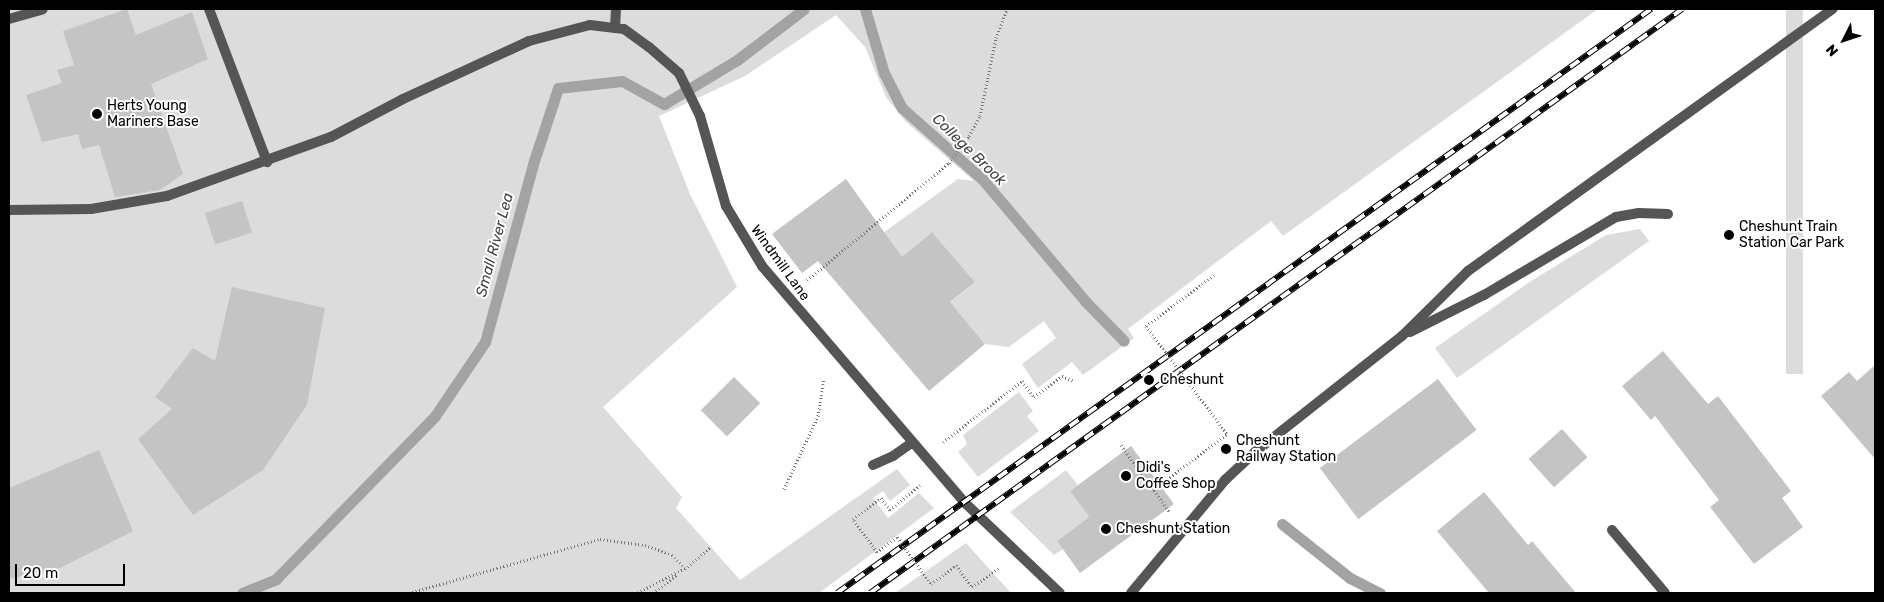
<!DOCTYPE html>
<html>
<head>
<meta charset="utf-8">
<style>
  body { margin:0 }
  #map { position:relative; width:1884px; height:602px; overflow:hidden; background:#fff; font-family:Rubik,sans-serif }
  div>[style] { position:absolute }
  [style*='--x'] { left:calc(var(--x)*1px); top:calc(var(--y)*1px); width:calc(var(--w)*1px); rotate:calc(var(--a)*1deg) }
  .green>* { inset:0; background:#dcdcdc; transform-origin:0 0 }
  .stream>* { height:11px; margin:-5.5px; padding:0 5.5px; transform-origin:5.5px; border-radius:5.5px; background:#a3a3a3 }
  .building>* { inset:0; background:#c4c4c4; transform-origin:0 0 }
  .path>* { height:3px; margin-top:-1.5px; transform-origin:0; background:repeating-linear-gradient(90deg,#777 0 1px,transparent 0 3.5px) }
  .lane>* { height:10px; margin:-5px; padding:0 5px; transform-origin:5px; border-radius:5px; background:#555 }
  .street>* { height:10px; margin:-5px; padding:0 5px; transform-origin:5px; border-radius:5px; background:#555 }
  .rail>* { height:5.5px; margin-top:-2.75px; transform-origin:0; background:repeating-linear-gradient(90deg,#fff 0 11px,#000 0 22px); box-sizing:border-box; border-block:1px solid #000 }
  .path-bridge>* { height:3px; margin-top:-1.5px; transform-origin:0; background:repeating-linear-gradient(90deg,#777 0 1px,transparent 0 3.5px) }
  .dots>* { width:14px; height:14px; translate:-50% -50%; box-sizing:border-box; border:2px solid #fff; border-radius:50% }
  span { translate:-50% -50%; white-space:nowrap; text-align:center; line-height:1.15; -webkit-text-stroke:4px #fff; paint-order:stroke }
  .poi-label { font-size:14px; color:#000 }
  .left { translate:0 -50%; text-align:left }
  .street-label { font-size:14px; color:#000 }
  .water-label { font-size:15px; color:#444; font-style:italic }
  .frame { position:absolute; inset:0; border:10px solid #000; pointer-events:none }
  .north { position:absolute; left:1819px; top:15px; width:50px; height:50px; -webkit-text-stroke:4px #fff; paint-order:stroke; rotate:229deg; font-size:14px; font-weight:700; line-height:20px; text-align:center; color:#000 }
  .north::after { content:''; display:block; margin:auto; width:18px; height:22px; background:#000; clip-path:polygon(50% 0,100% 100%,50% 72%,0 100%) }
  .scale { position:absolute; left:15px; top:564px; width:110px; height:22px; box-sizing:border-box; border:2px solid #000; border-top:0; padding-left:6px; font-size:15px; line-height:18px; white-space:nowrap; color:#000; -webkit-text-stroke:4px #fff; paint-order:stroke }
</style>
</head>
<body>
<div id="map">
  <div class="green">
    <div style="clip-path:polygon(9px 9px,1598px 9px,1283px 236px,1271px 221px,1128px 329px,1134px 338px,1083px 375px,1072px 362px,1038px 388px,1022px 364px,1056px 338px,1044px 321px,1009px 347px,985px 344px,955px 308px,925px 323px,975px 282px,932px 232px,895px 263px,876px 238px,958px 179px,974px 181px,906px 122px,886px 97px,865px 47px,836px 15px,745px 76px,659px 116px,690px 194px,737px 287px,603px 407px,682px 497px,676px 508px,740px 580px,897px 469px,910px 485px,890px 501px,883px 491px,873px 498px,888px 518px,919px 493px,934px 508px,819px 593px,9px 593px)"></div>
    <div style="left:1786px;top:9px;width:17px;height:365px"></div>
    <div style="clip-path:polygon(1640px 229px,1649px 241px,1457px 378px,1435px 348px,1528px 283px,1606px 235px)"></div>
    <div style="clip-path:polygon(1019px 392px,1033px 411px,1027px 416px,1039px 431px,978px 477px,958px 452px,967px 444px,963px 435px)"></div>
    <div style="clip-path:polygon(1066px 470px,1078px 485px,1070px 491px,1089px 517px,1057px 541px,1063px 549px,1054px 555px,1010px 512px)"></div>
    <div style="clip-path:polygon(966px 543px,1011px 593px,895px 593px)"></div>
  </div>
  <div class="stream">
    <div style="--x:865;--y:9;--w:67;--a:73.5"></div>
    <div style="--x:884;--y:73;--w:39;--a:63"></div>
    <div style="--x:902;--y:108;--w:108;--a:41.6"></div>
    <div style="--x:983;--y:180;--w:160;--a:49.8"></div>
    <div style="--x:1086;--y:302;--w:54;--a:45.7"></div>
    <div style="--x:1282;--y:524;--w:87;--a:38.5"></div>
    <div style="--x:1350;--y:578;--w:34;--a:27"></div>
    <div style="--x:242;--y:593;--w:37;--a:-22"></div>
    <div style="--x:276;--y:579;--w:228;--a:-45.7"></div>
    <div style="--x:435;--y:416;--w:89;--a:-56"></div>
    <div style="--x:485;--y:342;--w:184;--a:-74.9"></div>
    <div style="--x:533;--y:164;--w:80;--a:-71.8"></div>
    <div style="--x:558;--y:88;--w:64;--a:-6.2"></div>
    <div style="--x:622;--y:81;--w:48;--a:28.7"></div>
    <div style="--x:664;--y:104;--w:85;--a:-31.1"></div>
    <div style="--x:737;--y:60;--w:84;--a:-37.3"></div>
  </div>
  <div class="building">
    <div style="clip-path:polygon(127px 9px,136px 35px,192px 12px,208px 59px,151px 84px,183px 174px,160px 190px,115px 197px,99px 145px,82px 149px,78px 134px,42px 142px,26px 95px,62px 83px,57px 70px,74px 65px,63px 31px)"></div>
    <div style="clip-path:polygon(846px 179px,902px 257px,932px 232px,975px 282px,950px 302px,985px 344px,929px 391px,818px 261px,802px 273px,772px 234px)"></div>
    <div style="left:242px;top:201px;width:33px;height:39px;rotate:72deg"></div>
    <div style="clip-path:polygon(232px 287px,325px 308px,307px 405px,263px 470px,193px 515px,138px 439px,172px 409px,155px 397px,193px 348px,215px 361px)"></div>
    <div style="clip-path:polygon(1663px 351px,1708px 404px,1718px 396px,1791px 491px,1782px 498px,1803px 527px,1754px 564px,1710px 507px,1719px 500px,1655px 416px,1651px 420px,1622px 386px)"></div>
    <div style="clip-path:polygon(1875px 365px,1875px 459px,1821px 396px,1849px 372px,1857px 381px)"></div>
    <div style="left:734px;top:377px;width:37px;height:47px;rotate:45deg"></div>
    <div style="left:1438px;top:379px;width:64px;height:148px;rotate:53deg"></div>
    <div style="left:1562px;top:429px;width:38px;height:45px;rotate:48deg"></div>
    <div style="clip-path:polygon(1131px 446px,1174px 504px,1080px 573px,1057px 541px,1089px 517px,1070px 491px)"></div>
    <div style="clip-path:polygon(99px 450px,133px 531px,60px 568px,9px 579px,9px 488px)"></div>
    <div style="clip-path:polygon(1484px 492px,1528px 545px,1532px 541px,1576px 593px,1489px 593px,1437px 531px)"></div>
  </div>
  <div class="path">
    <div style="--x:807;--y:280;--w:184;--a:-39.5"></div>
    <div style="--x:949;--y:163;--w:34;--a:-53"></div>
    <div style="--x:969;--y:136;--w:23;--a:-61"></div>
    <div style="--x:980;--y:116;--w:80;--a:-78.4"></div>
    <div style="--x:996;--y:38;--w:31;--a:-69"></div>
    <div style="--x:1146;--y:326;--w:85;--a:-36.9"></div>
    <div style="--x:943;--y:442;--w:100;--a:-37.7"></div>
    <div style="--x:1022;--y:381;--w:20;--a:53"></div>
    <div style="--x:1034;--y:397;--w:35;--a:-37"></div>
    <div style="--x:1062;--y:376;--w:13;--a:23"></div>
    <div style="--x:1121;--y:445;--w:82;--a:54"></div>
    <div style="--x:784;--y:489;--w:81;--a:-65"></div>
    <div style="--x:818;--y:416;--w:38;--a:-81"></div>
    <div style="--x:1153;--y:490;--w:93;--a:-37.1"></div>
    <div style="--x:897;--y:537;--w:25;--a:143"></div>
    <div style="--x:877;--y:552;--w:41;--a:-126"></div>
    <div style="--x:853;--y:519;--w:35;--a:-37"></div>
    <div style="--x:881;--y:498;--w:15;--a:53"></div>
    <div style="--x:890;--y:510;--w:39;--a:-40"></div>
    <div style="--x:685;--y:569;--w:35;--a:-41"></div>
    <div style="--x:931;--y:584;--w:31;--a:-37"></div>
    <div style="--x:956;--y:565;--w:27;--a:54"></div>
    <div style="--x:972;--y:587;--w:33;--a:-35"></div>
    <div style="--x:409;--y:593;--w:198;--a:-15.8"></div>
    <div style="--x:600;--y:539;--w:45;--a:7.6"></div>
    <div style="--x:645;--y:545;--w:29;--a:20"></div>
    <div style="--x:672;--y:555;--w:18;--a:45"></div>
    <div style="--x:685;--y:568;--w:54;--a:152.5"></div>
    <div style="--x:653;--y:593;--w:31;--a:-37"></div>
  </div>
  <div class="lane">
    <div style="--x:209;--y:9;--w:164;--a:69.2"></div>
    <div style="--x:9;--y:19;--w:35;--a:-16"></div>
    <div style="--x:615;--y:28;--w:19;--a:-87"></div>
    <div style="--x:9;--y:210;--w:82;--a:-0.7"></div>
    <div style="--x:91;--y:209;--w:77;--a:-9.7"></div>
    <div style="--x:167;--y:196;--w:174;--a:-19.8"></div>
    <div style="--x:331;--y:137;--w:81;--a:-27.8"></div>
    <div style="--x:1410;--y:332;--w:83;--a:-26.6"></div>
    <div style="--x:1484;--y:295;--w:153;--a:-30.6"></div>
    <div style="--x:1616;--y:217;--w:23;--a:-10"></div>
    <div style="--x:1639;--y:213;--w:29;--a:2"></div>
    <div style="--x:873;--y:465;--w:22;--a:-24"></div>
    <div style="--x:893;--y:456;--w:24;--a:-35"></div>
    <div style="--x:1131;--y:593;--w:147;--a:-50.2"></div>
    <div style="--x:1225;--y:480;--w:41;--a:-43"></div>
    <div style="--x:1255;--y:452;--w:187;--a:-38.3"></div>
    <div style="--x:1402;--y:336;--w:93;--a:-44.6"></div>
    <div style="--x:1468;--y:271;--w:449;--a:-35.7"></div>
  </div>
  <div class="street">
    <div style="--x:403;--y:99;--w:139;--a:-24.7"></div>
    <div style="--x:529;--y:41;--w:63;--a:-14.7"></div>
    <div style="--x:590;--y:25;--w:34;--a:7"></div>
    <div style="--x:624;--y:29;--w:31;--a:36"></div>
    <div style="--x:649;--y:47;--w:40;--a:41"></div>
    <div style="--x:679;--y:73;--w:48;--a:64"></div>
    <div style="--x:700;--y:116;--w:94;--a:73.9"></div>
    <div style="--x:726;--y:206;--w:70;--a:59"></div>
    <div style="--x:762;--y:266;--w:311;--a:49.4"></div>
    <div style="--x:964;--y:502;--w:132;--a:43.5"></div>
    <div style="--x:1612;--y:530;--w:82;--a:49.9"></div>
  </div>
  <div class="rail">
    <div style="--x:837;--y:593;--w:1002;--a:-35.66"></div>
    <div style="--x:870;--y:593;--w:1000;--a:-35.72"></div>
  </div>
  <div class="path-bridge">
    <div style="--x:1146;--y:326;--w:135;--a:53.1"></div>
    <div style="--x:897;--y:537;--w:58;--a:54.1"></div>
  </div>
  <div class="dots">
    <div style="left:97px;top:114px;background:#000"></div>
    <div style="left:1729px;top:235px;background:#000"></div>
    <div style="left:1149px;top:380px;background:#000"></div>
    <div style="left:1226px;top:449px;background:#000"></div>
    <div style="left:1126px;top:476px;background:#000"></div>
    <div style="left:1106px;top:529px;background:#000"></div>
  </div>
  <div class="poi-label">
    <span class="left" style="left:107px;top:114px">Herts Young<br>Mariners Base</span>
    <span class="left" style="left:1739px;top:235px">Cheshunt Train<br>Station Car Park</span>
    <span class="left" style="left:1160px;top:380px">Cheshunt</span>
    <span class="left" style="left:1236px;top:449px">Cheshunt<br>Railway Station</span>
    <span class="left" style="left:1136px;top:476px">Didi's<br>Coffee Shop</span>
    <span class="left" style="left:1116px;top:529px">Cheshunt Station</span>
  </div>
  <div class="street-label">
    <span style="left:780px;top:263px;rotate:54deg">Windmill Lane</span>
  </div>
  <div class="water-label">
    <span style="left:969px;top:150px;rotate:44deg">College Brook</span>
    <span style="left:495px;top:245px;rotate:-75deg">Small River Lea</span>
  </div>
  <div class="frame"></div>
  <div class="north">N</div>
  <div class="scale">20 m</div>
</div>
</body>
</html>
